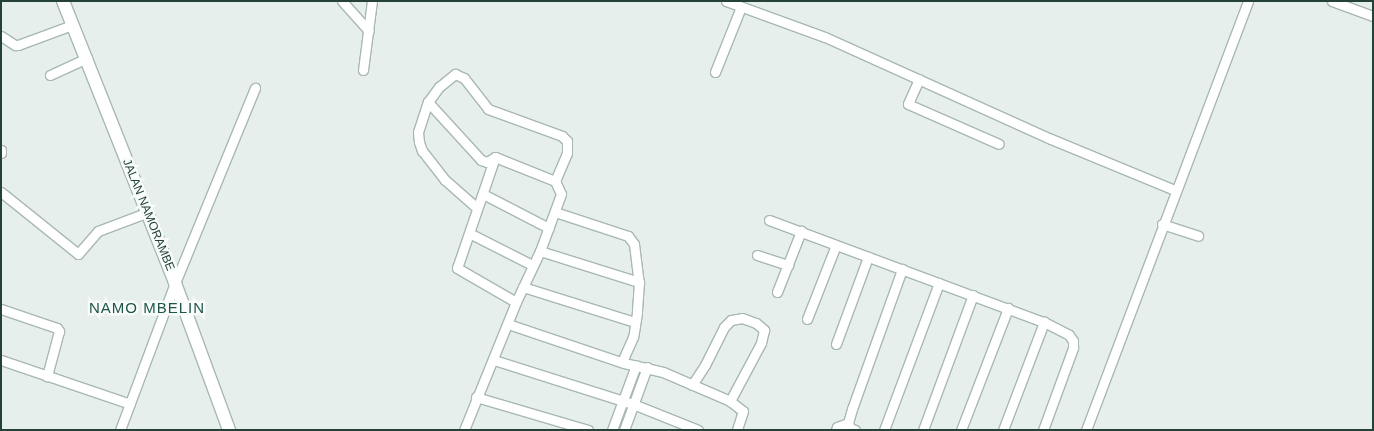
<!DOCTYPE html>
<html>
<head>
<meta charset="utf-8">
<style>
  body { margin:0 }
  #map { position:relative; width:1374px; height:431px; overflow:hidden; background:#e6efeb; font-family:Arial,sans-serif }
  div>[style] { position:absolute }
  [style*='--x'] { left:calc(var(--x)*1px); top:calc(var(--y)*1px); width:calc(var(--w)*1px); rotate:calc(var(--a)*1deg) }
  .roads { filter:drop-shadow(1px 0 #a8b8b2) drop-shadow(-1px 0 #a8b8b2) drop-shadow(0 1px #a8b8b2) drop-shadow(0 -1px #a8b8b2) }
  .street>* { height:9px; margin:-4.5px; padding:0 4.5px; transform-origin:4.5px; border-radius:4.5px; background:#fff }
  .secondary>* { height:12px; margin:-6px; padding:0 6px; transform-origin:6px; border-radius:6px; background:#fff }
  span { translate:-50% -50%; white-space:nowrap; text-align:center; line-height:1.15; -webkit-text-stroke:5px #f7fbf9; paint-order:stroke }
  .street-label { font-size:12px; color:#24423a }
  .quarter-label { font-size:15px; color:#1f5548; letter-spacing:1px }
  .frame { position:absolute; inset:0; border:2px solid #24423a; pointer-events:none }
</style>
</head>
<body>
<div id="map">
  <div class="roads">
    <div class="street">
      <div style="--x:342;--y:1;--w:40;--a:48"></div>
      <div style="--x:726;--y:1;--w:105;--a:20"></div>
      <div style="--x:825;--y:37;--w:248;--a:24.3"></div>
      <div style="--x:1051;--y:139;--w:134;--a:22.4"></div>
      <div style="--x:1332;--y:1;--w:44;--a:20.1"></div>
      <div style="--x:1;--y:36;--w:17;--a:33"></div>
      <div style="--x:15;--y:45;--w:3;--a:0"></div>
      <div style="--x:18;--y:45;--w:58;--a:-20.3"></div>
      <div style="--x:363;--y:70;--w:70;--a:-82.6"></div>
      <div style="--x:715;--y:72;--w:70;--a:-68.2"></div>
      <div style="--x:50;--y:75;--w:41;--a:-24.7"></div>
      <div style="--x:919;--y:79;--w:27;--a:114"></div>
      <div style="--x:908;--y:104;--w:99;--a:23.7"></div>
      <div style="--x:428;--y:102;--w:79;--a:47.6"></div>
      <div style="--x:481;--y:160;--w:6;--a:18"></div>
      <div style="--x:487;--y:162;--w:9;--a:-32"></div>
      <div style="--x:495;--y:157;--w:117;--a:108.9"></div>
      <div style="--x:457;--y:268;--w:68;--a:30"></div>
      <div style="--x:516;--y:302;--w:138;--a:112.1"></div>
      <div style="--x:1;--y:150;--w:3;--a:90"></div>
      <div style="--x:495;--y:157;--w:65;--a:21.8"></div>
      <div style="--x:555;--y:181;--w:14;--a:65"></div>
      <div style="--x:561;--y:194;--w:61;--a:110.2"></div>
      <div style="--x:540;--y:251;--w:56;--a:115.2"></div>
      <div style="--x:1;--y:192;--w:99;--a:38.8"></div>
      <div style="--x:78;--y:254;--w:30;--a:-49"></div>
      <div style="--x:98;--y:231;--w:51;--a:-20.6"></div>
      <div style="--x:483;--y:194;--w:74;--a:27.3"></div>
      <div style="--x:477;--y:208;--w:43;--a:-138.8"></div>
      <div style="--x:445;--y:180;--w:37;--a:-128"></div>
      <div style="--x:422;--y:151;--w:9;--a:-108"></div>
      <div style="--x:419;--y:142;--w:10;--a:-96"></div>
      <div style="--x:418;--y:132;--w:32;--a:-72"></div>
      <div style="--x:428;--y:102;--w:19;--a:-54"></div>
      <div style="--x:439;--y:87;--w:21;--a:-39"></div>
      <div style="--x:455;--y:74;--w:10;--a:24"></div>
      <div style="--x:464;--y:78;--w:39;--a:52"></div>
      <div style="--x:488;--y:109;--w:79;--a:20"></div>
      <div style="--x:562;--y:136;--w:7;--a:45"></div>
      <div style="--x:567;--y:141;--w:12;--a:90"></div>
      <div style="--x:567;--y:153;--w:30;--a:113"></div>
      <div style="--x:555;--y:212;--w:77;--a:18.2"></div>
      <div style="--x:628;--y:236;--w:10;--a:53"></div>
      <div style="--x:634;--y:244;--w:38;--a:83"></div>
      <div style="--x:639;--y:282;--w:31;--a:94"></div>
      <div style="--x:637;--y:313;--w:24;--a:99"></div>
      <div style="--x:633;--y:337;--w:27;--a:114"></div>
      <div style="--x:769;--y:220;--w:293;--a:20.4"></div>
      <div style="--x:1044;--y:322;--w:28;--a:27"></div>
      <div style="--x:1069;--y:335;--w:7;--a:56"></div>
      <div style="--x:1073;--y:341;--w:7;--a:90"></div>
      <div style="--x:1073;--y:348;--w:87;--a:110.1"></div>
      <div style="--x:1162;--y:224;--w:38;--a:18"></div>
      <div style="--x:471;--y:234;--w:68;--a:26.9"></div>
      <div style="--x:540;--y:251;--w:104;--a:17.4"></div>
      <div style="--x:757;--y:255;--w:33;--a:18"></div>
      <div style="--x:523;--y:287;--w:117;--a:17.4"></div>
      <div style="--x:777;--y:292;--w:66;--a:-68.5"></div>
      <div style="--x:1;--y:309;--w:59;--a:18.7"></div>
      <div style="--x:57;--y:328;--w:4;--a:56"></div>
      <div style="--x:59;--y:331;--w:47;--a:104.9"></div>
      <div style="--x:807;--y:319;--w:79;--a:-68.6"></div>
      <div style="--x:508;--y:324;--w:122;--a:18.6"></div>
      <div style="--x:624;--y:363;--w:40;--a:13"></div>
      <div style="--x:663;--y:372;--w:73;--a:23.4"></div>
      <div style="--x:730;--y:401;--w:16;--a:38"></div>
      <div style="--x:743;--y:411;--w:20;--a:108"></div>
      <div style="--x:836;--y:344;--w:93;--a:-69.8"></div>
      <div style="--x:1;--y:360;--w:136;--a:18.8"></div>
      <div style="--x:494;--y:360;--w:146;--a:17.6"></div>
      <div style="--x:633;--y:404;--w:70;--a:21.8"></div>
      <div style="--x:692;--y:385;--w:24;--a:-57"></div>
      <div style="--x:705;--y:365;--w:42;--a:-63.4"></div>
      <div style="--x:724;--y:327;--w:10;--a:-45"></div>
      <div style="--x:731;--y:320;--w:11;--a:-10"></div>
      <div style="--x:742;--y:318;--w:15;--a:20"></div>
      <div style="--x:756;--y:323;--w:11;--a:41"></div>
      <div style="--x:764;--y:330;--w:13;--a:103"></div>
      <div style="--x:761;--y:343;--w:66;--a:118.1"></div>
      <div style="--x:476;--y:397;--w:117;--a:16.4"></div>
      <div style="--x:120;--y:430;--w:157;--a:-69.5"></div>
      <div style="--x:175;--y:283;--w:211;--a:-67.7"></div>
      <div style="--x:612;--y:430;--w:69;--a:-69.7"></div>
      <div style="--x:624;--y:430;--w:67;--a:-69.9"></div>
      <div style="--x:836;--y:430;--w:3;--a:-72"></div>
      <div style="--x:837;--y:427;--w:12;--a:-20"></div>
      <div style="--x:855;--y:430;--w:5;--a:-158"></div>
      <div style="--x:850;--y:428;--w:5;--a:-112"></div>
      <div style="--x:848;--y:423;--w:15;--a:-74"></div>
      <div style="--x:852;--y:409;--w:149;--a:-70.3"></div>
      <div style="--x:884;--y:430;--w:157;--a:-69.5"></div>
      <div style="--x:923;--y:430;--w:144;--a:-69.7"></div>
      <div style="--x:961;--y:430;--w:131;--a:-68.9"></div>
      <div style="--x:1003;--y:430;--w:116;--a:-69.2"></div>
      <div style="--x:1086;--y:430;--w:459;--a:-69.3"></div>
    </div>
    <div class="secondary">
      <div style="--x:63;--y:1;--w:303;--a:68.3"></div>
      <div style="--x:175;--y:283;--w:157;--a:69.8"></div>
    </div>
  </div>
  <div class="street-label">
    <span style="left:148px;top:215px;rotate:68deg">JALAN NAMORAMBE</span>
  </div>
  <div class="quarter-label">
    <span style="left:147px;top:308px">NAMO MBELIN</span>
  </div>
  <div class="frame"></div>
</div>
</body>
</html>
